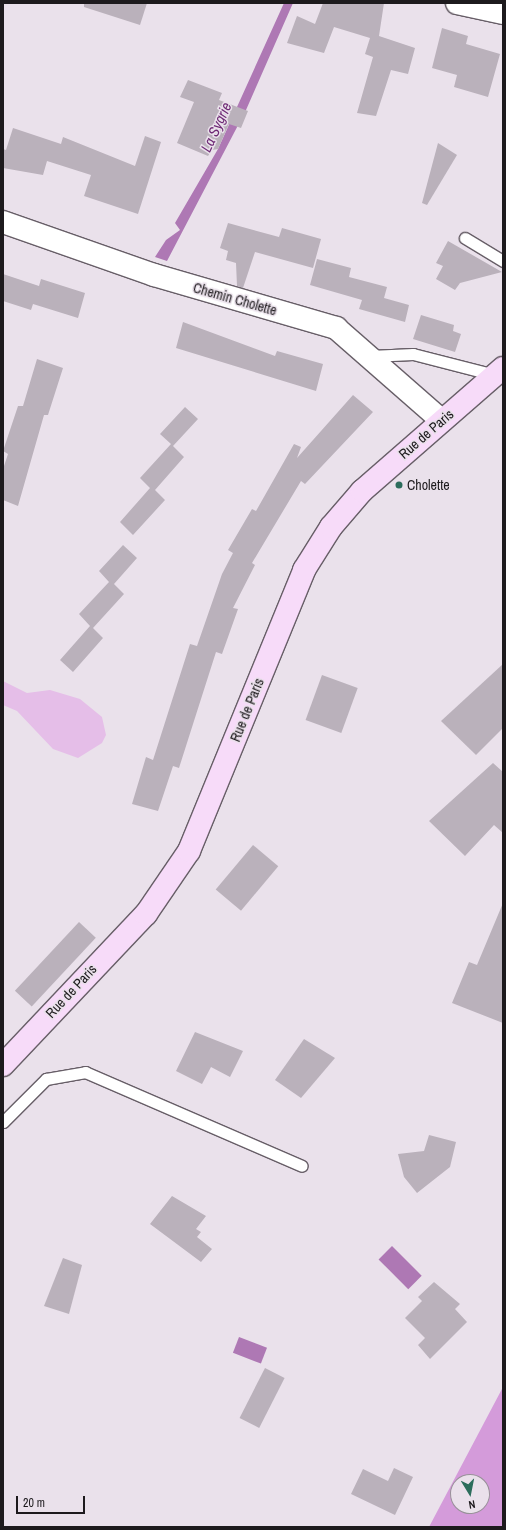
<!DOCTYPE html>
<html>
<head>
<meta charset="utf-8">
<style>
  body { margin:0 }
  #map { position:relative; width:506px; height:1530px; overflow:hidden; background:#eae1eb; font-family:"Archivo Narrow",sans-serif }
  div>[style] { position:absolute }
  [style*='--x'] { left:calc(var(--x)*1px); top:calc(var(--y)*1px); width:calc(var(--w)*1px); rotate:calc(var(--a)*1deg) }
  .green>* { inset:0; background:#e5bee8 }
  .forest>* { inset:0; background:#d49bda }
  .water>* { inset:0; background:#ae78b4; transform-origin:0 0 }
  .building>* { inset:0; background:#bab1bb; transform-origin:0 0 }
  .roads { filter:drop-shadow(1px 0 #675e67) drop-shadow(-1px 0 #675e67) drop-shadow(0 1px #675e67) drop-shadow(0 -1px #675e67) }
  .lane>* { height:11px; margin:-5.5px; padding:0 5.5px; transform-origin:5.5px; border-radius:5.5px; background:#fff }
  .street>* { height:22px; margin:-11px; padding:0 11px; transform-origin:11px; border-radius:11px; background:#fff }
  .secondary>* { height:22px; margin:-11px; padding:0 11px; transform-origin:11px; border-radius:11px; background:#f7dbf9 }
  .dots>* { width:11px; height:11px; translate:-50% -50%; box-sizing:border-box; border:2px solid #eae1eb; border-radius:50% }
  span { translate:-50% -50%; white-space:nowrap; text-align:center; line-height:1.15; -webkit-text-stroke:3px #eae1eb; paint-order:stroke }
  .street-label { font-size:14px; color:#1d1a1d }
  .poi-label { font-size:14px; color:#1d1a1d }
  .left { translate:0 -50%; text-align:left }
  .water-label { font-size:15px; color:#6e2a75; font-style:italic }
  .frame { position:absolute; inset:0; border:4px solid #1d1a1d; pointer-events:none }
  .north { position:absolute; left:450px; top:1474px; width:40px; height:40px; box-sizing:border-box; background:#eae1eb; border:1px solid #989199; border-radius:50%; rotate:170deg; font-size:11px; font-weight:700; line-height:16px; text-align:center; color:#1d1a1d }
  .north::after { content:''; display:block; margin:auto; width:14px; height:18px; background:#2c6d5c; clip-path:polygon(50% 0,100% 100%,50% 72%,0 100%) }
  .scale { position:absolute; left:16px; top:1496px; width:69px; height:18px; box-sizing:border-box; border:2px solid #1d1a1d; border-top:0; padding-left:5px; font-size:12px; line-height:14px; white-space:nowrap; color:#1d1a1d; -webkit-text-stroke:3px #eae1eb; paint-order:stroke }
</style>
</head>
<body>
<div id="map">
  <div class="green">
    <div style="clip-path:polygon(3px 681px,27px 693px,50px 690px,80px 699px,102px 717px,106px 735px,102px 743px,78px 758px,53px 749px,17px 711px,3px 705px)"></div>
  </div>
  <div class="forest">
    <div style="clip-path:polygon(evenodd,503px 1387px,503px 1527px,429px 1527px,503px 1387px,458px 1482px,482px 1482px,482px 1506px,458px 1506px,458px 1482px)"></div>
  </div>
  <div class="water">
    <div style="clip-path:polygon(284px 3px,293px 3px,246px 110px,167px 261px,155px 257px,166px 240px,180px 230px,175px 223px,218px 149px)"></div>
    <div style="left:392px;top:1246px;width:42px;height:19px;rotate:45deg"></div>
    <div style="left:239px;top:1337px;width:30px;height:17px;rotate:21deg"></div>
  </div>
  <div class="building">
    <div style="clip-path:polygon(84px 3px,147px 3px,140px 25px,84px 7px)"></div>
    <div style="clip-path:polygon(323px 3px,384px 3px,379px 36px,415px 48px,408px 74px,391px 70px,376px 116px,357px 113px,373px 57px,365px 54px,370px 38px,334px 27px,324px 53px,287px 43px,297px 16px,315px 24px)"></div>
    <div style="clip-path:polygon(442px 28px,468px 36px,466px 44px,500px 54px,488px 97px,454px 87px,457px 75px,432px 68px)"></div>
    <div style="clip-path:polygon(188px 80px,222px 93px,219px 100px,248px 111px,241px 128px,229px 124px,218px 149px,212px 150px,208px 156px,177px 143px,194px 102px,180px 97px)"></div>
    <div style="clip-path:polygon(13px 128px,61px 144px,63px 137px,135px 166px,145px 136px,161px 142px,138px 214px,84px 196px,91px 175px,47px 161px,43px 175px,3px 168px,3px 149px,6px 150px)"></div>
    <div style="clip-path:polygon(438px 143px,457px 155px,427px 205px,422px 203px)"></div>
    <div style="clip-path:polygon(228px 223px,279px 237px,282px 228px,321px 239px,313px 268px,255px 252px,243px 288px,237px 286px,236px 263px,226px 260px,228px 251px,220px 248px)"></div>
    <div style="clip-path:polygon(448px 241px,502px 272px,460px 283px,455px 290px,436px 279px,443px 266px,436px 263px)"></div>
    <div style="clip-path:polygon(317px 259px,351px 268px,349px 277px,387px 287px,384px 298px,409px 305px,405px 322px,359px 309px,362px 300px,310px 285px)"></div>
    <div style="clip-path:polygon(3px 274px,39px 286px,41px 279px,85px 293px,78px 318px,33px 304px,31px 310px,3px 301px)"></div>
    <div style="clip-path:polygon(421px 315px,454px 325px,453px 331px,461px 334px,455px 352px,413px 339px)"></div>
    <div style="clip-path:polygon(183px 322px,275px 356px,277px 351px,323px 364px,316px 391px,176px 348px)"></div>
    <div style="clip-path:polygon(37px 359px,63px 368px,48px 415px,44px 415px,18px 506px,3px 500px,3px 469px,8px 454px,3px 451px,18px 406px,23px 406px)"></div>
    <div style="clip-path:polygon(353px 395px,373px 412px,305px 484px,301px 481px,252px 563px,255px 565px,233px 608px,238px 609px,222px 654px,216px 652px,179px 768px,173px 766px,158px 811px,132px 804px,146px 757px,153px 760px,190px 644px,197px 646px,222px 574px,233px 553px,228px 550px,252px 509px,256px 511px,294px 444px,301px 447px,297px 458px)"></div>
    <div style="clip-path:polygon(185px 407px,198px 419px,173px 446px,184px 457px,155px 490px,165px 500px,133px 535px,120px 522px,150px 488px,140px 478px,171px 444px,160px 434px)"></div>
    <div style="clip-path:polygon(123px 545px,137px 558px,114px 584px,124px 594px,93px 628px,103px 638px,73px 672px,60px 660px,90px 626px,79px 614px,109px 582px,99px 571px)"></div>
    <div style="clip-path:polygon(503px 664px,503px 728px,476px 755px,441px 721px)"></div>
    <div style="left:322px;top:675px;width:38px;height:48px;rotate:20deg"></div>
    <div style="clip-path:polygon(493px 763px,503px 772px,503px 833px,494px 825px,465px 856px,429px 821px)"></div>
    <div style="left:253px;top:845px;width:33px;height:58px;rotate:40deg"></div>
    <div style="clip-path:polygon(503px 903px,503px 1023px,452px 1003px,469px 962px,477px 965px)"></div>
    <div style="left:79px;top:922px;width:23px;height:94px;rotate:43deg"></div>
    <div style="clip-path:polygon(195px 1032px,243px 1051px,230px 1077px,211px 1067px,202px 1084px,176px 1071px)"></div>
    <div style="clip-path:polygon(304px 1039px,335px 1058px,301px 1098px,275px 1080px)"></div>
    <div style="clip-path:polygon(429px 1135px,456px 1142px,450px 1167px,417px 1193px,404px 1177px,398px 1154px,424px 1151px)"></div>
    <div style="clip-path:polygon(172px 1196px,206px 1216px,196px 1229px,201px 1232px,197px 1237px,212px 1249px,201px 1262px,150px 1224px)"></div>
    <div style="clip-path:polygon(63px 1258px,82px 1265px,69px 1314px,44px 1306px)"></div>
    <div style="clip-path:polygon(434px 1282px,460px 1304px,455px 1309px,467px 1322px,430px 1359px,418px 1345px,425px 1338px,405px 1318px,422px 1301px,418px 1297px)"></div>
    <div style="left:265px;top:1368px;width:22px;height:56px;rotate:27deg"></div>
    <div style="clip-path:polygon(394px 1468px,413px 1477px,395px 1515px,351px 1494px,363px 1469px,388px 1481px)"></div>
  </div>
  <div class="roads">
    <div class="lane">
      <div style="--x:465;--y:238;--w:44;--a:31.2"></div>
      <div style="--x:370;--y:356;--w:43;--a:-2.7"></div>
      <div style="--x:413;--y:354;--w:85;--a:14.4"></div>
      <div style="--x:3;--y:1122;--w:61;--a:-45"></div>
      <div style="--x:46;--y:1079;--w:40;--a:-10"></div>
      <div style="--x:85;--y:1072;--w:236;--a:23.4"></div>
    </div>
    <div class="street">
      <div style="--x:457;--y:3;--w:47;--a:12.3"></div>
      <div style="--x:3;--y:222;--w:160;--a:19.3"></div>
      <div style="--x:154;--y:275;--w:190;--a:16.2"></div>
      <div style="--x:336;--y:328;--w:140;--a:41.2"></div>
    </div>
    <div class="secondary">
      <div style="--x:3;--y:1065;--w:208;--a:-46.6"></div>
      <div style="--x:146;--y:914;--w:76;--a:-55.7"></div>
      <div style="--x:189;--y:851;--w:304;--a:-67.7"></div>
      <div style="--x:304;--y:570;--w:51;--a:-57.9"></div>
      <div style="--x:331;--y:527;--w:48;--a:-49.3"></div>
      <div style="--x:362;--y:491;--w:187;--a:-41.1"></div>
    </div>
  </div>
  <div class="dots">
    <div style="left:399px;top:485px;background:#2c6d5c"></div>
  </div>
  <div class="street-label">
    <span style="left:235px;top:299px;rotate:16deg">Chemin Cholette</span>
    <span style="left:426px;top:434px;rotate:-41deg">Rue de Paris</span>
    <span style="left:247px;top:710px;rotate:-68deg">Rue de Paris</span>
    <span style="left:71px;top:991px;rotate:-47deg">Rue de Paris</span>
  </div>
  <div class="poi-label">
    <span class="left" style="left:407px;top:485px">Cholette</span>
  </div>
  <div class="water-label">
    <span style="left:216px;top:127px;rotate:-65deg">La Sygrie</span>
  </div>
  <div class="frame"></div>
  <div class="north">N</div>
  <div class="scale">20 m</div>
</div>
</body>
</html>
